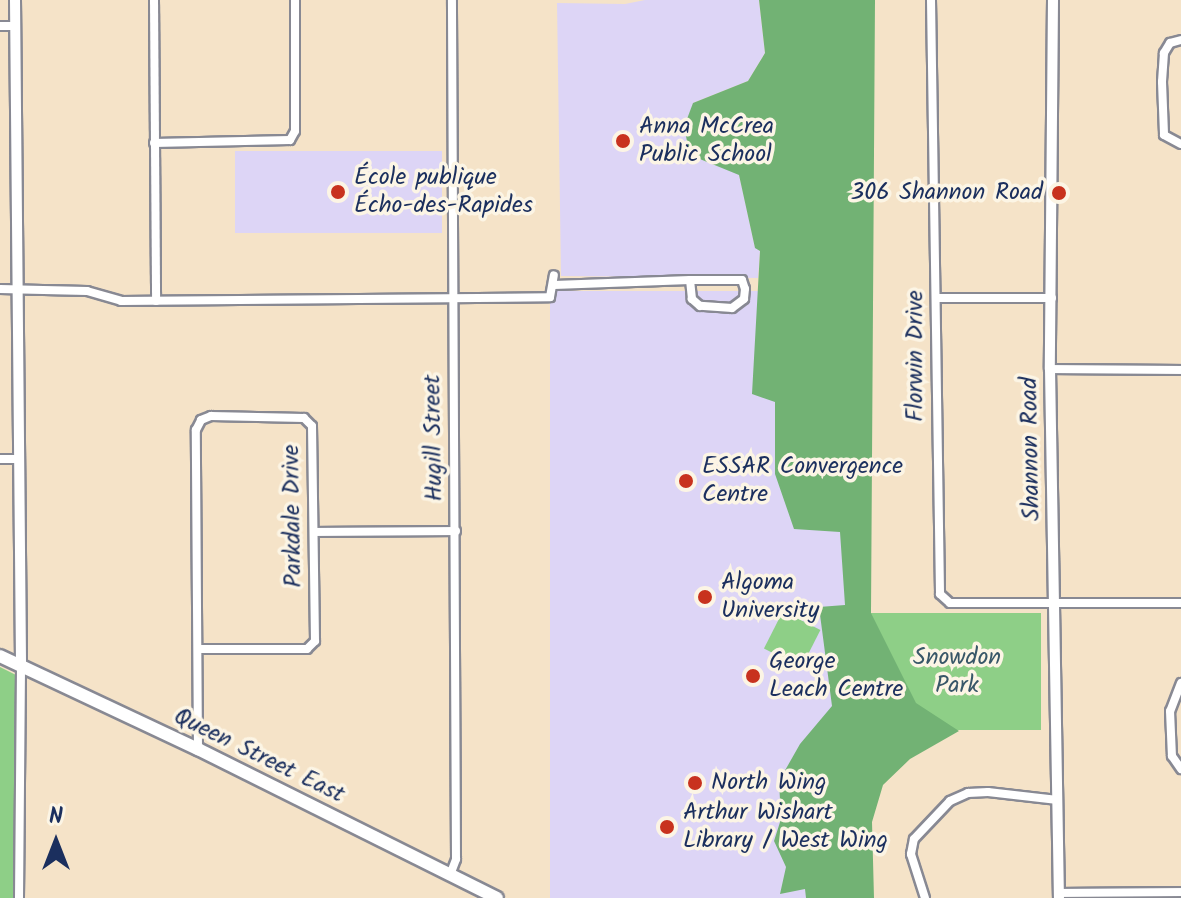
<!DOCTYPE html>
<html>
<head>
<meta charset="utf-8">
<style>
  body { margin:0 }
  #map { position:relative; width:1181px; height:898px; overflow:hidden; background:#f5e3c8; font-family:Kalam,sans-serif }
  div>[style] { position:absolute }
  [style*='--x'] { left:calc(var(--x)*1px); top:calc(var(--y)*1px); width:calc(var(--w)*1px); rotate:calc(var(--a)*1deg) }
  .built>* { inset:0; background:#ddd5f6; transform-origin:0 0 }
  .green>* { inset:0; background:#8ecf87; transform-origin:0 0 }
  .forest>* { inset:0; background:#72b274 }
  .roads { filter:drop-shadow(2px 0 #888993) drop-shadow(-2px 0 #888993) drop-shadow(0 2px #888993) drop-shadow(0 -2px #888993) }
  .minor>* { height:8px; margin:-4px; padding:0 4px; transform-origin:4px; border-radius:4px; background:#fff }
  .tertiary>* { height:10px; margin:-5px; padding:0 5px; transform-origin:5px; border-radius:5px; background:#fff }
  .secondary>* { height:12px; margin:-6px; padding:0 6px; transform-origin:6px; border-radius:6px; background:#fff }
  .dots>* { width:22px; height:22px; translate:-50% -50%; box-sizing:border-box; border:4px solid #fcf5e5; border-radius:50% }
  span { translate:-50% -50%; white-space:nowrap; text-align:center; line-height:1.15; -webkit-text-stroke:7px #fcf5e5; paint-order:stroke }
  .poi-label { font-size:24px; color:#1b2f5e }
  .left { translate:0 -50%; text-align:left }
  .right { translate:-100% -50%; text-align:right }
  .street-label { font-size:24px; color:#1b2f5e }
  .park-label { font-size:24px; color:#385768 }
  .north { position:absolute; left:16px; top:802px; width:80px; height:80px; -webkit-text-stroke:6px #fcf5e5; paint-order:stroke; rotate:0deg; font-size:22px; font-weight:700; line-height:32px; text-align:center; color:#1b2f5e }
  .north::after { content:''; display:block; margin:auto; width:28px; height:36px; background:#1b2f5e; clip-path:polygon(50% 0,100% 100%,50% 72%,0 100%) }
</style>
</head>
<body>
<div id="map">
  <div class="built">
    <div style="clip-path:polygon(645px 0,759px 0,765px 53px,748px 81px,693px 103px,690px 155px,739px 174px,755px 247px,760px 251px,758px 278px,561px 276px,557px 3px,625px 4px)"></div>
    <div style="left:235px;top:151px;width:207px;height:82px"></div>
    <div style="left:858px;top:291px;width:607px;height:308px;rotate:90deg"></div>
  </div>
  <div class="green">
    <div style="left:783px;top:611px;width:42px;height:42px;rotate:27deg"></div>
    <div style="left:871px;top:613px;width:170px;height:117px"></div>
    <div style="clip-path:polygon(0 667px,16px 675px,21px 898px,0 898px)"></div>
  </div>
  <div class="forest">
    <div style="clip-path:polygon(759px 0,875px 0,871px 613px,916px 703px,959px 731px,910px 759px,883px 785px,872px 822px,874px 898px,806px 898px,805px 889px,780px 894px,786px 867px,774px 841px,781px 819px,779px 781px,800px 744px,832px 706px,819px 607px,845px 605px,840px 532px,794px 529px,775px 474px,775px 402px,752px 394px,760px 251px,755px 248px,739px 175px,690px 155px,684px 127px,693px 103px,748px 81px,765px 53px)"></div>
  </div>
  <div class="roads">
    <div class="minor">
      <div style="--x:154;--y:0;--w:301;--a:89.6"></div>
      <div style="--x:931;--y:0;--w:594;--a:89.13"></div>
      <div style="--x:940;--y:594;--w:13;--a:42"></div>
      <div style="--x:950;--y:603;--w:231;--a:0"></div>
      <div style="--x:0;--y:26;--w:15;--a:0"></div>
      <div style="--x:1181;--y:40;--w:11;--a:165"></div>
      <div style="--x:1170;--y:43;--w:12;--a:121"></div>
      <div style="--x:1164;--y:53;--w:29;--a:94"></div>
      <div style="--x:1162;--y:82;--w:53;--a:87.8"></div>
      <div style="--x:1164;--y:135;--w:19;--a:28"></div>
      <div style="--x:154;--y:143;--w:136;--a:-1.3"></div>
      <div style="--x:290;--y:140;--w:10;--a:-61"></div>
      <div style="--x:295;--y:131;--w:131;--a:-90"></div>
      <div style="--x:554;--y:285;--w:136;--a:-2.1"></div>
      <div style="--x:690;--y:280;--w:52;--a:0"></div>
      <div style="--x:742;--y:280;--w:9;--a:72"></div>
      <div style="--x:745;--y:289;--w:10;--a:96"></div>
      <div style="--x:744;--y:299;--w:15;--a:143"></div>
      <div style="--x:732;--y:308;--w:32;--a:-176"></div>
      <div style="--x:700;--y:306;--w:11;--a:-139"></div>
      <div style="--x:692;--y:299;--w:19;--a:-96"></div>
      <div style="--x:0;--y:289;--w:87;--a:1.3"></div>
      <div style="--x:87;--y:291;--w:35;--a:16"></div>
      <div style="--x:121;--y:301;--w:429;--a:-0.5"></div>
      <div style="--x:550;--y:297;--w:22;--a:-80"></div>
      <div style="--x:936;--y:298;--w:116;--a:0"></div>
      <div style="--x:1050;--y:369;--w:131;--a:0.4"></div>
      <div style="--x:0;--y:459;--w:19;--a:0"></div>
      <div style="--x:314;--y:532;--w:142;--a:-0.4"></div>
      <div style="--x:1181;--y:683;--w:30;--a:111"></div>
      <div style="--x:1170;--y:711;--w:45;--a:87.5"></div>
      <div style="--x:1172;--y:756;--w:16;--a:55"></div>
      <div style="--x:198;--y:749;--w:319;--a:-90.4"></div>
      <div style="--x:196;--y:430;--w:11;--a:-63"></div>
      <div style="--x:201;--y:420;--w:11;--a:-22"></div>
      <div style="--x:211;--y:416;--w:93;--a:1.2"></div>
      <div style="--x:304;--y:418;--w:11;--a:45"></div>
      <div style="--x:312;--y:426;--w:215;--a:89.2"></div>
      <div style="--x:315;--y:641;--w:11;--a:135"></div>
      <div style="--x:307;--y:649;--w:107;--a:180"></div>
      <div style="--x:450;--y:875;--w:17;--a:-69"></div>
      <div style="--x:456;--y:859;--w:859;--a:-90.27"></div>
      <div style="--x:1059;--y:893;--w:122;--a:-0.5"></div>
      <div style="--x:19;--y:898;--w:233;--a:-89.5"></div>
      <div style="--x:925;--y:898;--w:46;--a:-107.7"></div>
      <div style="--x:911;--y:854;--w:15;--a:-79"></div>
      <div style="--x:914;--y:839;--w:52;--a:-46.5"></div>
      <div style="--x:950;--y:801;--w:20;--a:-24"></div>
      <div style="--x:968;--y:793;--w:20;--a:-3"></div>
      <div style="--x:988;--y:792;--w:70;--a:6.5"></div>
    </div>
    <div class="tertiary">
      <div style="--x:15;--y:0;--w:665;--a:89.48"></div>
      <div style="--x:1053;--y:0;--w:369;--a:90.5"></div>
      <div style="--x:1050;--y:369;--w:529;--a:89.03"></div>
    </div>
    <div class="secondary">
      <div style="--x:0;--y:656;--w:219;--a:25.2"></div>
      <div style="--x:198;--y:749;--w:334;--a:26.5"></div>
    </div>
  </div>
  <div class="dots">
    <div style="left:623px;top:141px;background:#c8321e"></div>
    <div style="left:338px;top:192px;background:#c8321e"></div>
    <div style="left:1059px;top:193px;background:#c8321e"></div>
    <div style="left:686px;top:481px;background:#c8321e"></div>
    <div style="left:705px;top:597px;background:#c8321e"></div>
    <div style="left:753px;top:676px;background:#c8321e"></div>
    <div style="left:695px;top:783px;background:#c8321e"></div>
    <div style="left:667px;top:827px;background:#c8321e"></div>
  </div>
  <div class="poi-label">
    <span class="left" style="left:639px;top:141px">Anna McCrea<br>Public School</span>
    <span class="left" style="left:354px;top:192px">École publique<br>Écho-des-Rapides</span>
    <span class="right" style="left:1043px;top:193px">306 Shannon Road</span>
    <span class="left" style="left:702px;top:481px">ESSAR Convergence<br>Centre</span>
    <span class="left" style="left:721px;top:597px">Algoma<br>University</span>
    <span class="left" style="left:769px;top:676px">George<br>Leach Centre</span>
    <span class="left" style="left:711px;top:783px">North Wing</span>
    <span class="left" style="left:683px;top:827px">Arthur Wishart<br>Library / West Wing</span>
  </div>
  <div class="street-label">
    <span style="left:916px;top:356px;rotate:-90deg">Florwin Drive</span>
    <span style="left:434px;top:438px;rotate:-91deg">Hugill Street</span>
    <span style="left:1031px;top:449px;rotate:-91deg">Shannon Road</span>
    <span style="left:293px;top:516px;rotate:-91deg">Parkdale Drive</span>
    <span style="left:259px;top:756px;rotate:26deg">Queen Street East</span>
  </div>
  <div class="park-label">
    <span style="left:957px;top:672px">Snowdon<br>Park</span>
  </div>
  <div class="north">N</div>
</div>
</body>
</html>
